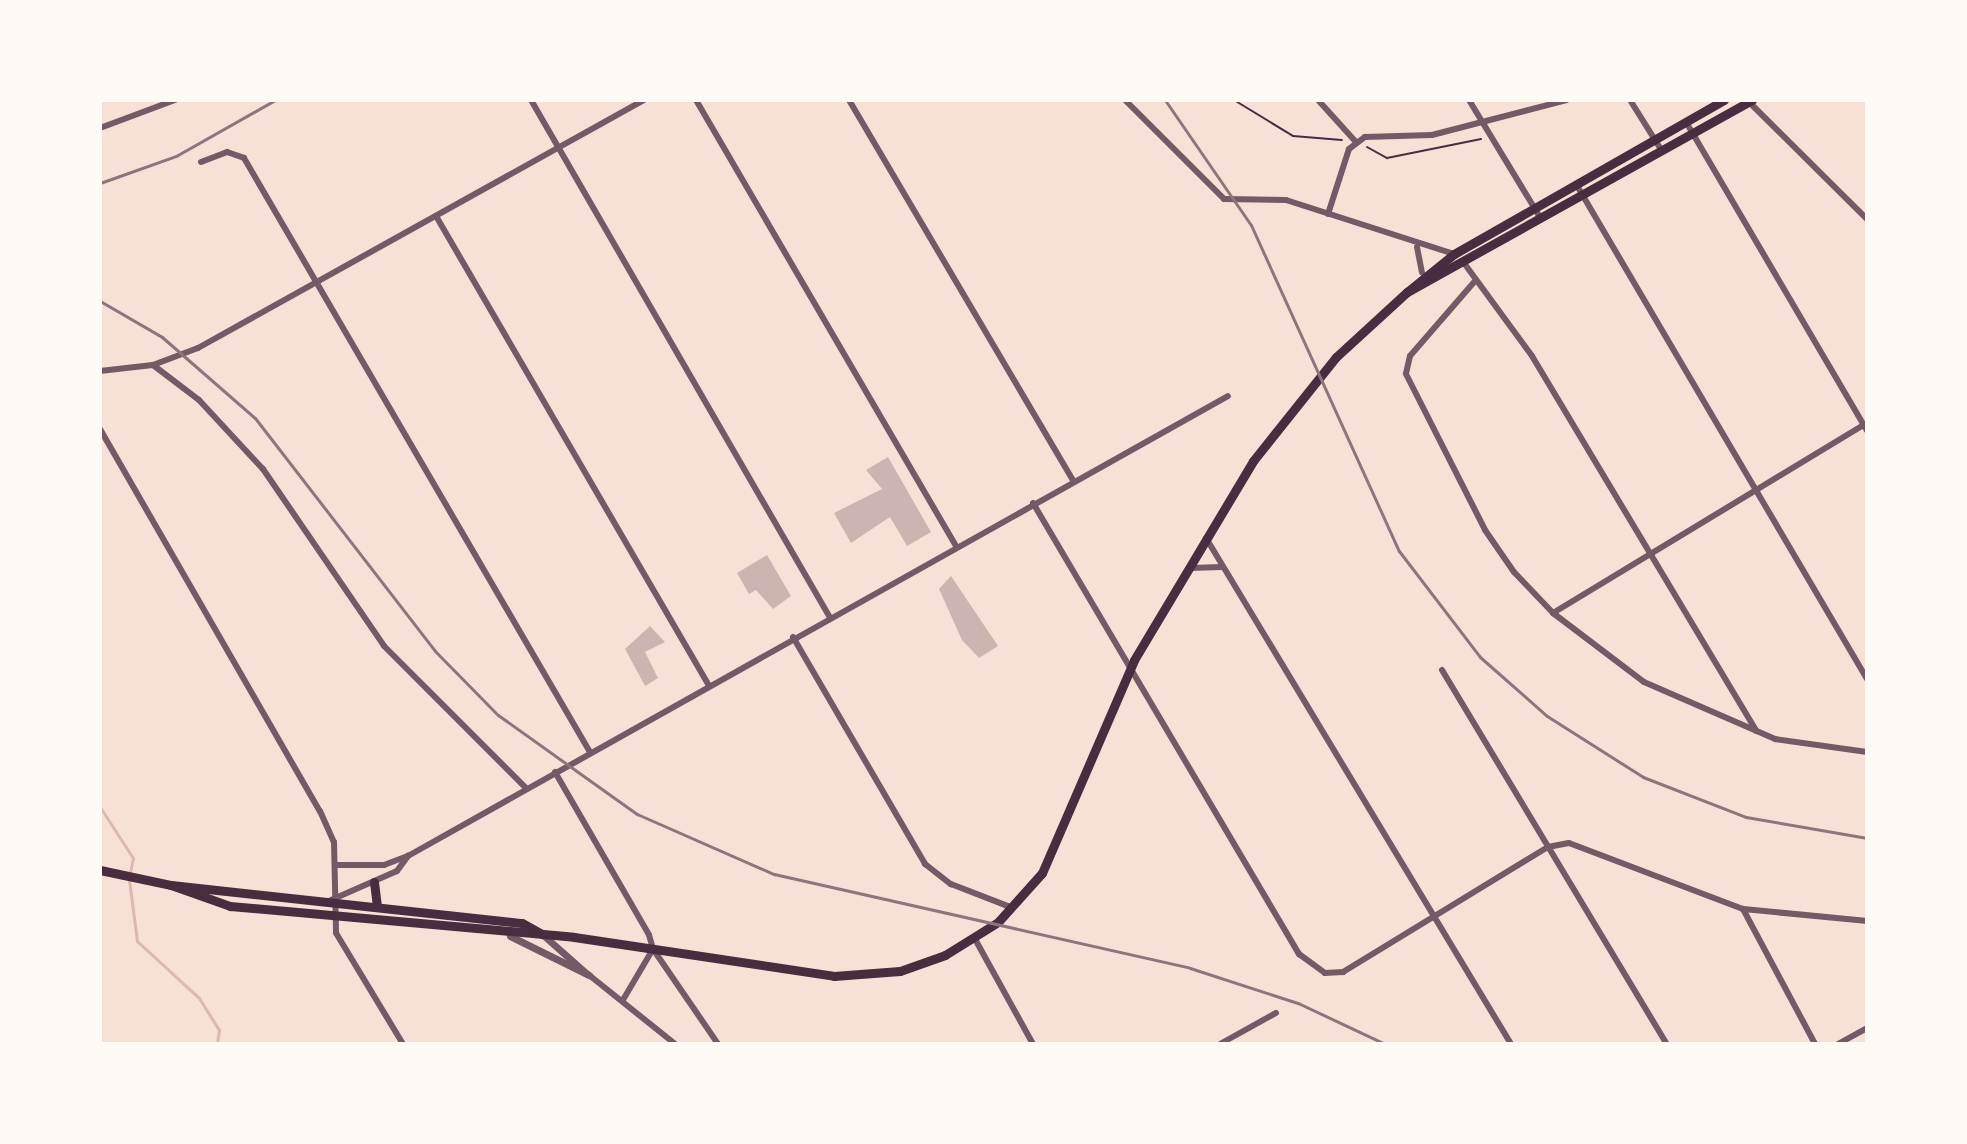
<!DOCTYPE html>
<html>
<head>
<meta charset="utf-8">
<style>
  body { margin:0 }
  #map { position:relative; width:1967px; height:1144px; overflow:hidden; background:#f7e1d7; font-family:Poppins,sans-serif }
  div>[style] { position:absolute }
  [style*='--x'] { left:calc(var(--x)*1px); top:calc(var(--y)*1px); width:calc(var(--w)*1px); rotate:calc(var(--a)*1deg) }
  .stream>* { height:3px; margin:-1.5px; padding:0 1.5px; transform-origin:1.5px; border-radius:1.5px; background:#dcb8b0 }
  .building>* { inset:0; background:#ccb4b1 }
  .path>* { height:2px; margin:-1px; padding:0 1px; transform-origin:1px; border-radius:1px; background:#4a2c40 }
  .minor>* { height:6px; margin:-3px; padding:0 3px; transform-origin:3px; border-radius:3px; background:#755966 }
  .tertiary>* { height:7px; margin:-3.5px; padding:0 3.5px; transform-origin:3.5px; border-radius:3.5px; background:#755966 }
  .primary>* { height:9px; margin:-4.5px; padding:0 4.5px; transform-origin:4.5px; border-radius:4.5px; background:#4a2c40 }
  .rail>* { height:3px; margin:-1.5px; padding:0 1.5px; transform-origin:1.5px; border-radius:1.5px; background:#8f747c }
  span { translate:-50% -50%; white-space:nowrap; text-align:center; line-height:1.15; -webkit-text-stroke:6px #fffaf5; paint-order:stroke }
  .frame { position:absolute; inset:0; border:102px solid #fffaf5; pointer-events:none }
</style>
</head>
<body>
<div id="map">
  <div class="stream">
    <div style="--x:100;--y:807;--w:61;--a:57.1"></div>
    <div style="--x:133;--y:858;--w:14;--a:102"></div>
    <div style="--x:129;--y:880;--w:62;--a:82.5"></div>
    <div style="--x:137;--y:941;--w:84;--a:42.6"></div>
    <div style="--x:199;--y:998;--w:38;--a:58"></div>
    <div style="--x:219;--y:1030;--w:14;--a:98"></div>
  </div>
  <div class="building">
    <div style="clip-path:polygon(888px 457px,931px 532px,907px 546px,890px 517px,851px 543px,834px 513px,882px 489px,866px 470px)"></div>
    <div style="clip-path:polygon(767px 555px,791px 596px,773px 609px,756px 590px,749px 594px,737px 573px)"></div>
    <div style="clip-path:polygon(951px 576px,998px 646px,979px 658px,962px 640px,939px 589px)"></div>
    <div style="clip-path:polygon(650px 626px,665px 642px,645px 652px,658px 678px,645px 686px,625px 649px)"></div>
  </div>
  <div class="path">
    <div style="--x:1234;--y:100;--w:69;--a:31.4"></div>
    <div style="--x:1293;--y:136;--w:49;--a:4.7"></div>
    <div style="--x:1367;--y:147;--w:23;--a:29"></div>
    <div style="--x:1387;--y:158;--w:96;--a:-11.4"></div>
  </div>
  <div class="minor">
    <div style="--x:531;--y:100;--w:596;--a:59.99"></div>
    <div style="--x:696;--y:100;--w:516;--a:59.76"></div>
    <div style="--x:849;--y:100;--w:441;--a:59.5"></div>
    <div style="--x:1125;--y:100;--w:140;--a:45"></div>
    <div style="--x:1224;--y:199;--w:62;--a:0.9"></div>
    <div style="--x:1286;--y:200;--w:176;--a:17.8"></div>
    <div style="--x:1318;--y:100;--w:57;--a:47.9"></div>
    <div style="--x:1469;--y:100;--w:139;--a:58.8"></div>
    <div style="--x:1630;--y:100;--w:60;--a:57.9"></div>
    <div style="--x:1749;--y:102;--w:166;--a:44.8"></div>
    <div style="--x:1686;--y:122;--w:358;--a:59.6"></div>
    <div style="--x:100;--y:128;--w:80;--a:-20.5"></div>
    <div style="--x:201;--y:162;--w:28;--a:-21"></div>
    <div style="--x:227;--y:152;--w:18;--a:19"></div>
    <div style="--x:244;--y:158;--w:687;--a:59.78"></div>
    <div style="--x:1576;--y:184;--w:574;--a:59.55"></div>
    <div style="--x:1328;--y:214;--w:68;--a:-72.1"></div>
    <div style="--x:1349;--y:149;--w:20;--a:-37"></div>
    <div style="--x:1365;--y:137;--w:67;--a:-1.7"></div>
    <div style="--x:1432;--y:135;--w:139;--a:-14.5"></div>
    <div style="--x:436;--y:216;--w:541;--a:59.83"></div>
    <div style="--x:1417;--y:247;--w:26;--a:79"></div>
    <div style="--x:1464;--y:263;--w:115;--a:53.8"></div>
    <div style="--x:1532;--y:356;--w:437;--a:59.1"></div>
    <div style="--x:1475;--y:281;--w:99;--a:130.9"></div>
    <div style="--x:1410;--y:356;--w:18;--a:103"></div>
    <div style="--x:1406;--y:374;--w:175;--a:63.1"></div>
    <div style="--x:1485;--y:530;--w:51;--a:55.4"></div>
    <div style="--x:1514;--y:572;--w:57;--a:46.4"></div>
    <div style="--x:1553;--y:613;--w:114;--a:37.2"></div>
    <div style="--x:1644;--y:682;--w:143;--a:23.5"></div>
    <div style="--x:1775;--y:739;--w:93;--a:8"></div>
    <div style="--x:153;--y:365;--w:58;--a:37.3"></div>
    <div style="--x:199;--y:400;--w:94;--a:47.2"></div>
    <div style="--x:263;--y:469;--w:214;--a:55.6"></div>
    <div style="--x:384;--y:646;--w:202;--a:45"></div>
    <div style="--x:100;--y:371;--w:53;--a:-6.5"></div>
    <div style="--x:153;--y:365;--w:48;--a:-20.7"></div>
    <div style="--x:198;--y:348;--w:510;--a:-29.08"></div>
    <div style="--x:100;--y:429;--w:441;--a:60.1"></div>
    <div style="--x:320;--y:811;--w:34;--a:66"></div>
    <div style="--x:334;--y:842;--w:91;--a:88.7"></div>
    <div style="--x:336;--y:933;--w:130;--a:58.9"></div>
    <div style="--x:1033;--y:503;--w:524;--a:59.47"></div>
    <div style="--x:1299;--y:954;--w:32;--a:36"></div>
    <div style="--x:1325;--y:973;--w:18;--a:-3"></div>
    <div style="--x:1343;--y:972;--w:240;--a:-31.4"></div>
    <div style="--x:1548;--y:847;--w:21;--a:-11"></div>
    <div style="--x:1569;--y:843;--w:186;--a:20.8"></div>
    <div style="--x:1743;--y:909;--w:125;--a:5.5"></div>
    <div style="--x:1206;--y:538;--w:591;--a:58.92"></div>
    <div style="--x:1190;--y:568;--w:32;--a:-2"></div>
    <div style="--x:1553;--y:613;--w:363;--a:-31.2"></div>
    <div style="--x:793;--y:637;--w:263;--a:59.8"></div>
    <div style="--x:925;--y:864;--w:33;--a:38"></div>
    <div style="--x:951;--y:884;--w:66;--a:21.2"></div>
    <div style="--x:1442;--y:670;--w:436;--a:59"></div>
    <div style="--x:555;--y:772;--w:188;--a:60"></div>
    <div style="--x:649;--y:935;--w:15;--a:74"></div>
    <div style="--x:653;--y:949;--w:59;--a:120.5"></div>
    <div style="--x:335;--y:865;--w:49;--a:0"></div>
    <div style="--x:384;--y:865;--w:26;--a:-21"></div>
    <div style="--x:408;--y:856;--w:940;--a:-29.29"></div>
    <div style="--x:331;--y:900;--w:72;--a:-23.7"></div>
    <div style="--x:397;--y:871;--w:19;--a:-54"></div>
    <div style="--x:1743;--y:909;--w:153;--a:61.9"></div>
    <div style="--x:975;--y:939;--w:120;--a:61.1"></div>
    <div style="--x:653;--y:949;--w:115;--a:55.6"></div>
    <div style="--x:589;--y:975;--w:110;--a:38.7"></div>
    <div style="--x:1220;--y:1044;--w:64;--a:-29"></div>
    <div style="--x:1838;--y:1044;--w:33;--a:-29"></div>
  </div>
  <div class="tertiary">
    <div style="--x:542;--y:934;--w:60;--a:41.6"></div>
    <div style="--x:510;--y:936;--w:88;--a:26.3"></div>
  </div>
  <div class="primary">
    <div style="--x:1407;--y:292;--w:60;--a:-39"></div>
    <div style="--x:1454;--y:254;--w:311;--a:-29.7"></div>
    <div style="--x:100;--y:870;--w:73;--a:11.9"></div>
    <div style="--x:171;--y:885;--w:353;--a:6.2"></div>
    <div style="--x:522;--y:923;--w:23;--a:29"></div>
    <div style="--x:374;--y:882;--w:23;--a:83"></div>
    <div style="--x:171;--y:885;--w:63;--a:19.6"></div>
    <div style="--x:230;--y:906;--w:345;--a:5.1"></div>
    <div style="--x:574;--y:937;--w:263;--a:8.5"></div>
    <div style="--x:834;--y:976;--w:66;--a:-4.3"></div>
    <div style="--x:900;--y:971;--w:48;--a:-19.6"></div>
    <div style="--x:945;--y:955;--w:62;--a:-31.9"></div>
    <div style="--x:998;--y:922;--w:66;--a:-48.1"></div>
    <div style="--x:1042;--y:873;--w:232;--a:-66.6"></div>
    <div style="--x:1134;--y:660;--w:232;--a:-59.1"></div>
    <div style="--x:1253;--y:461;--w:133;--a:-51.4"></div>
    <div style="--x:1336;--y:357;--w:96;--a:-42.5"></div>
    <div style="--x:1407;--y:292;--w:395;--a:-29.1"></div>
  </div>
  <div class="rail">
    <div style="--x:1165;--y:100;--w:152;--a:55.5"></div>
    <div style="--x:1251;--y:225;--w:358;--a:65.6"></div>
    <div style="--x:1399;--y:551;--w:133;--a:52.6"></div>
    <div style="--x:1480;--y:657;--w:89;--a:41.4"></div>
    <div style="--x:1547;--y:716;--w:114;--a:32.4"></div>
    <div style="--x:1643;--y:777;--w:110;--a:21.2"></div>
    <div style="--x:1746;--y:817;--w:123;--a:9.8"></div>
    <div style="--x:100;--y:183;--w:81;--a:-19.6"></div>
    <div style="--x:176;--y:156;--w:114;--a:-29.5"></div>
    <div style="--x:100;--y:301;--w:72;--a:30.1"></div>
    <div style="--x:162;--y:337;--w:123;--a:41.1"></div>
    <div style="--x:255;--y:418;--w:294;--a:52.3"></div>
    <div style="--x:435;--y:651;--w:90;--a:45.5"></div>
    <div style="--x:498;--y:715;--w:171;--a:35.5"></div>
    <div style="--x:637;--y:814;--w:150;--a:23.7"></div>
    <div style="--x:774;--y:874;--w:426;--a:12.7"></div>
    <div style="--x:1190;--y:968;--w:114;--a:18"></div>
    <div style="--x:1298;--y:1003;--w:96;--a:25.2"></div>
  </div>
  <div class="frame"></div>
</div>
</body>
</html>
